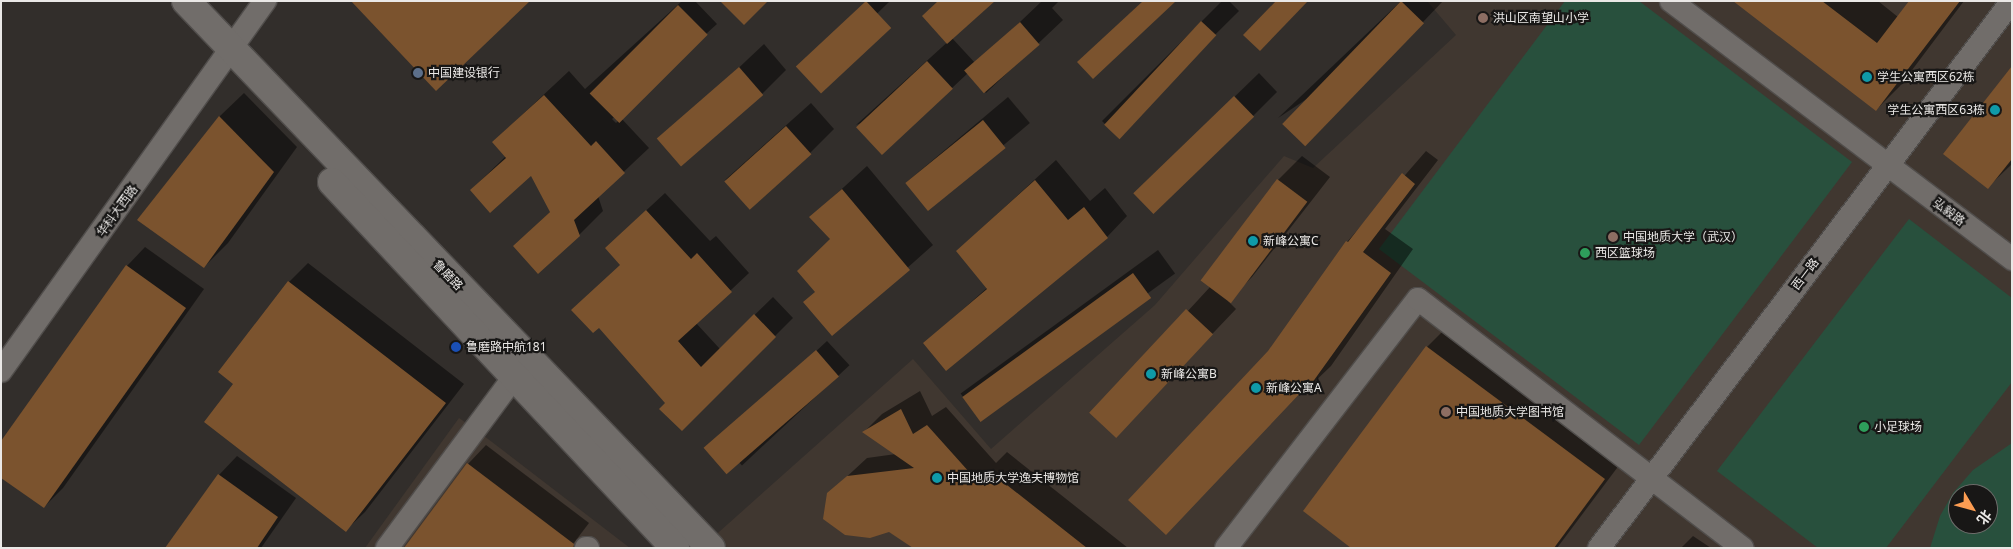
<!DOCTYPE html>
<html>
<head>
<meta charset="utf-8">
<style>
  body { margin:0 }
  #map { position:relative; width:2013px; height:549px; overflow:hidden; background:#322e2b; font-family:"Noto Sans","Noto Sans SC",sans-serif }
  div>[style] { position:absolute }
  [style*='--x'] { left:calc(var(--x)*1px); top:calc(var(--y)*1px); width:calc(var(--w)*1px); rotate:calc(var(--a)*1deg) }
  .built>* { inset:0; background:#403730 }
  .green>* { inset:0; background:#28503d }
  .shadow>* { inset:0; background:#0007; transform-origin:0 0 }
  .building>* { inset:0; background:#7b532e; transform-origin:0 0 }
  .roads { filter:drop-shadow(1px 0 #504d4b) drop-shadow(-1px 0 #504d4b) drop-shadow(0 1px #504d4b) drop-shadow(0 -1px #504d4b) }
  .street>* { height:22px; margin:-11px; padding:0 11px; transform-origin:11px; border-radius:11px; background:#716d6a }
  .secondary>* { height:28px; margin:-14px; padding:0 14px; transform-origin:14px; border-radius:14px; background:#716d6a }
  .dots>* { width:14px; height:14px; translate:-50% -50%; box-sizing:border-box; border:2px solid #181716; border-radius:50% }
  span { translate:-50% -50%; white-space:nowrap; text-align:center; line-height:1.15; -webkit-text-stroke:4.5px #181716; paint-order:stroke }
  .poi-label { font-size:12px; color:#eae8e6 }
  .left { translate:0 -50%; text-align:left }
  .right { translate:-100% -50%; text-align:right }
  .street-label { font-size:12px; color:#eae8e6 }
  .frame { position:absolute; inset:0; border:2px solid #eae8e6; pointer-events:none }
  .north { position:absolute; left:1948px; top:484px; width:50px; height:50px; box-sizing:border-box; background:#181716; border:1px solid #6c6b69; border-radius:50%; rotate:127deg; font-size:14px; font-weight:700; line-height:20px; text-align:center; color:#eae8e6 }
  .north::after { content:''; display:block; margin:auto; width:18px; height:22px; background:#fc9d52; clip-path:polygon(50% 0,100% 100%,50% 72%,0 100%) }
</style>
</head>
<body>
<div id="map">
  <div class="built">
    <div style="clip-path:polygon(evenodd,1427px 1px,2012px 1px,2012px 548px,701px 548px,913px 359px,991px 449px,1155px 305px,1284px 156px,1313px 168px,1456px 35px,1427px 1px,1958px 494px,1988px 494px,1988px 524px,1958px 524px,1958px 494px)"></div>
    <div style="clip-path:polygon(459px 418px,475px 429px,630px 548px,365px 548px)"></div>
  </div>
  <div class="green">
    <div style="clip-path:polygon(1565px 1px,1639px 1px,1852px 162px,1639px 445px,1379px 249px)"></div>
    <div style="clip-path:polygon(1909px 219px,2012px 298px,2012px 382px,1886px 548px,1818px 548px,1717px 471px)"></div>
    <div style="clip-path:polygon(evenodd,2012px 443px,2012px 548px,1930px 548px,1940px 516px,1953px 493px,1973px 470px,2012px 443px,1958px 494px,1988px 494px,1988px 524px,1958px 524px,1958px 494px)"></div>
  </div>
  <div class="shadow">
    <div style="clip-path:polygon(682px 1px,695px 1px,717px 24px,612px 119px,616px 123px,621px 118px,649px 148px,598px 196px,603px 211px,579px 235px,514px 246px,551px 211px,532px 174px,471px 190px,506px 156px,493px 142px,569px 71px,585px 89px)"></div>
    <div style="clip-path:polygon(867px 1px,890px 1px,855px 35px,823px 44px)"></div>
    <div style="clip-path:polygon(1042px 1px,1059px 1px,1052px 8px,1063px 20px,986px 93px,968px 73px,952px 88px,856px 125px,952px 38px,976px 64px)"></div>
    <div style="clip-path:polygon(1222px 1px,1229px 1px,1239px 11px,1115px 134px,1102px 121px)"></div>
    <div style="clip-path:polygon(1401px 1px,1443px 1px,1423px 22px,1278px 118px)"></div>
    <div style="clip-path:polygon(1735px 1px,1878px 1px,1898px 17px,1910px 1px,1964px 1px,1900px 86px,1876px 110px)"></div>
    <div style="clip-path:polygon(764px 44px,786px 70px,762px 94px,661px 141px)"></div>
    <div style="clip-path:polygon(2012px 68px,2012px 164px,1988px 187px)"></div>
    <div style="clip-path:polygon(1259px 73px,1277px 92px,1253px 116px,1159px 170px)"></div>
    <div style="clip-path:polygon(244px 93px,297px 147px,228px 243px,204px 267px,139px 220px,220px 116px)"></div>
    <div style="left:1008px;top:97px;width:34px;height:133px;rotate:50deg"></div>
    <div style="clip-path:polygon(811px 103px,834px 129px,810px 153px,725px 180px)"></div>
    <div style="clip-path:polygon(1426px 151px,1438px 160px,1385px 229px,1413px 249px,1331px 366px,1307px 389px,1269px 352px,1347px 242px)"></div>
    <div style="clip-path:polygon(1302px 156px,1330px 177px,1252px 277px,1228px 301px,1236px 309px,1138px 412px,1093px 414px,1210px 287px,1278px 180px)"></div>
    <div style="clip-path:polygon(1056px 160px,1090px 201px,1105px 188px,1127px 216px,1107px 237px,925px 343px,988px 287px,957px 251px)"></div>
    <div style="clip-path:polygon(867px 166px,933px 245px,832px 335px,831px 239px,811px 217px)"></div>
    <div style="clip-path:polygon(665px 193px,710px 241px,716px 236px,749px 273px,696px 323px,720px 349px,773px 297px,793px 318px,682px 429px,667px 403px,621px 264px,625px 230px)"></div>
    <div style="clip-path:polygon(145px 247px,204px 289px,63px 488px,44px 507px,127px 266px)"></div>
    <div style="left:1158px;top:250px;width:29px;height:244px;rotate:54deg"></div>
    <div style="clip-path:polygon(308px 263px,464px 384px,365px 512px,346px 530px,235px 384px,220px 372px,289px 282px)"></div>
    <div style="clip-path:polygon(1446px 328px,1623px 460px,1557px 548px,1353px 548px,1304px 511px,1427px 347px)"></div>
    <div style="left:827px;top:341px;width:33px;height:147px;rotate:47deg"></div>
    <div style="clip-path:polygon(920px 391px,932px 416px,946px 407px,996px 463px,1007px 452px,1128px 548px,916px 548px,828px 494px,867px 458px,896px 454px,864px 432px,882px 414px)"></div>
    <div style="clip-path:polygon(486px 445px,589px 523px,570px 548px,468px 464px)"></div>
    <div style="clip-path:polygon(237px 456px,296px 498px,261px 548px,167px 548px,219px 475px)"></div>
    <div style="clip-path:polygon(1693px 536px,1711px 548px,1681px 548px)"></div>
  </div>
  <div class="building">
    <div style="clip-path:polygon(351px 1px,530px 1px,436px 91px)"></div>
    <div style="clip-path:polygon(720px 1px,768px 1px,744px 25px)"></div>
    <div style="left:866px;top:1px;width:37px;height:96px;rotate:47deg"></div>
    <div style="clip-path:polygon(938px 1px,995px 1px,947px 44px,922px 16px)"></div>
    <div style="clip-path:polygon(1143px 1px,1176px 1px,1093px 79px,1077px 62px)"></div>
    <div style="clip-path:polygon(1276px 1px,1308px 1px,1260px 51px,1243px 35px)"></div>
    <div style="left:1401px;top:1px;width:32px;height:171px;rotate:44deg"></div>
    <div style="clip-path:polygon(1733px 1px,1822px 1px,1877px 43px,1909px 1px,1960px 1px,1876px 111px)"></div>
    <div style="left:678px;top:5px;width:42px;height:125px;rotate:45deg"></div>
    <div style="left:1201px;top:21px;width:21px;height:142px;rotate:43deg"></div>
    <div style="left:1020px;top:22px;width:30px;height:74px;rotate:49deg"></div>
    <div style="left:927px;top:61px;width:38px;height:97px;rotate:47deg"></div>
    <div style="clip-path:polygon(2012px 66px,2012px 159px,1988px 189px,1943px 154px)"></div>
    <div style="left:739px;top:67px;width:37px;height:109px;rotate:49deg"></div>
    <div style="clip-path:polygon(544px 95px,591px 146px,596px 141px,625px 173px,574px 220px,580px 236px,538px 274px,513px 246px,550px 212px,531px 176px,490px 213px,470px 190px,506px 158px,492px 142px)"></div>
    <div style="left:1234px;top:96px;width:29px;height:140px;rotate:46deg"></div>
    <div style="clip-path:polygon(219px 116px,274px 172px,204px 268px,137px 220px)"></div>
    <div style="left:983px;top:120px;width:36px;height:100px;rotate:51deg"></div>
    <div style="left:786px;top:126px;width:38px;height:83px;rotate:48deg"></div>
    <div style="clip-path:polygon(1402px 173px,1415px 184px,1363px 252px,1391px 273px,1307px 390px,1305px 388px,1166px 535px,1128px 500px,1268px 351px,1346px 241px,1348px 242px)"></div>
    <div style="left:1277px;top:179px;width:38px;height:127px;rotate:37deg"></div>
    <div style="clip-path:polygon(1035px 180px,1068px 220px,1084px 207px,1108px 238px,946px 371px,923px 343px,987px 289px,956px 251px)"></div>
    <div style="clip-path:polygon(842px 189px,910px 270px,832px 336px,803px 302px,815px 292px,797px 271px,830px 239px,809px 217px)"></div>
    <div style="clip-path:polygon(646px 210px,691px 259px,697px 253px,732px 292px,678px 341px,701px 367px,754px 314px,776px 337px,682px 431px,659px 409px,665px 403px,599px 328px,593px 333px,571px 310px,620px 265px,605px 248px)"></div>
    <div style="clip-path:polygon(126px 265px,186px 308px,44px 508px,1px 478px,1px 441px)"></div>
    <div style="left:1133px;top:273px;width:31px;height:211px;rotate:54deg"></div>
    <div style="clip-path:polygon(288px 281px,446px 403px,346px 532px,204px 422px,233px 384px,218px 372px)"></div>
    <div style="left:1186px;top:309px;width:37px;height:142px;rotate:43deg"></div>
    <div style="clip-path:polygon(1426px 346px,1605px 479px,1554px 548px,1351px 548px,1303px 511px)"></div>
    <div style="left:816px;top:350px;width:35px;height:149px;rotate:49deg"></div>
    <div style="clip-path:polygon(901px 409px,913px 434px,927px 425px,979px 483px,988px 470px,1087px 548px,913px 548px,889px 532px,870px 538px,845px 535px,823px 519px,827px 493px,847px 476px,914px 468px,862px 432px)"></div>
    <div style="clip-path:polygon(467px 463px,574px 544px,573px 548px,404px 548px)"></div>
    <div style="clip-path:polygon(218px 474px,278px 517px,257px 548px,165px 548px)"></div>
  </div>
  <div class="roads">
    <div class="street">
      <div style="--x:1671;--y:1;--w:428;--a:37.1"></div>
      <div style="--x:1;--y:371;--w:455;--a:-54.5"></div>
      <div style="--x:387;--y:548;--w:213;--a:-53.4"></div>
      <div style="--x:586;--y:548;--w:2;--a:0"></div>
      <div style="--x:1226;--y:548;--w:314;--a:-52.4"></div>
      <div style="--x:1418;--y:299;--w:409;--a:37.5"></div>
      <div style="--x:1599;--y:548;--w:685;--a:-52.95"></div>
    </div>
    <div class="secondary">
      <div style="--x:186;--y:1;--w:758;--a:46.18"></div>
      <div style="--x:332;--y:182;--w:502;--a:46.86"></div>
    </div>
  </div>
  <div class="dots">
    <div style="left:1483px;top:18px;background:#8d6e63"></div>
    <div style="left:418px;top:73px;background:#5c6f8a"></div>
    <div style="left:1867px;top:77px;background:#0f9aa8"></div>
    <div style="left:1995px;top:110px;background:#0f9aa8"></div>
    <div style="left:1613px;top:237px;background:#8d6e63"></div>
    <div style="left:1253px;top:241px;background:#0f9aa8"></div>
    <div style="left:1585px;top:253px;background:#2e9e5b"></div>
    <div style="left:456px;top:347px;background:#1a4fb4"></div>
    <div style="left:1151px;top:374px;background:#0f9aa8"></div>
    <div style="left:1256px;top:388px;background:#0f9aa8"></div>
    <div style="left:1446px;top:412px;background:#8d6e63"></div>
    <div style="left:1864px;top:427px;background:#2e9e5b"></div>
    <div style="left:937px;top:478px;background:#0f9aa8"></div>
  </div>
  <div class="poi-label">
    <span class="left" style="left:1493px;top:18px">洪山区南望山小学</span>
    <span class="left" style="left:428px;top:73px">中国建设银行</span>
    <span class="left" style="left:1877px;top:77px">学生公寓西区62栋</span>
    <span class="right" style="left:1985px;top:110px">学生公寓西区63栋</span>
    <span class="left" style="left:1623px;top:237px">中国地质大学（武汉）</span>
    <span class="left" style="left:1263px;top:241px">新峰公寓C</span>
    <span class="left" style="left:1595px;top:253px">西区篮球场</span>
    <span class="left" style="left:466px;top:347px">鲁磨路中航181</span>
    <span class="left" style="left:1161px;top:374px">新峰公寓B</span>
    <span class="left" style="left:1266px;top:388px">新峰公寓A</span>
    <span class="left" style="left:1456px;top:412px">中国地质大学图书馆</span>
    <span class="left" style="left:1874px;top:427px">小足球场</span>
    <span class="left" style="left:947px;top:478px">中国地质大学逸夫博物馆</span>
  </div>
  <div class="street-label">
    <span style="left:117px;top:211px;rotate:-54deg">华科大西路</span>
    <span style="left:1949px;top:212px;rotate:37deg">弘毅路</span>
    <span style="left:1805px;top:274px;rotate:-53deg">西一路</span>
    <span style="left:448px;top:275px;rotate:46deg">鲁磨路</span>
  </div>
  <div class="frame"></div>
  <div class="north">北</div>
</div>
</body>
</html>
